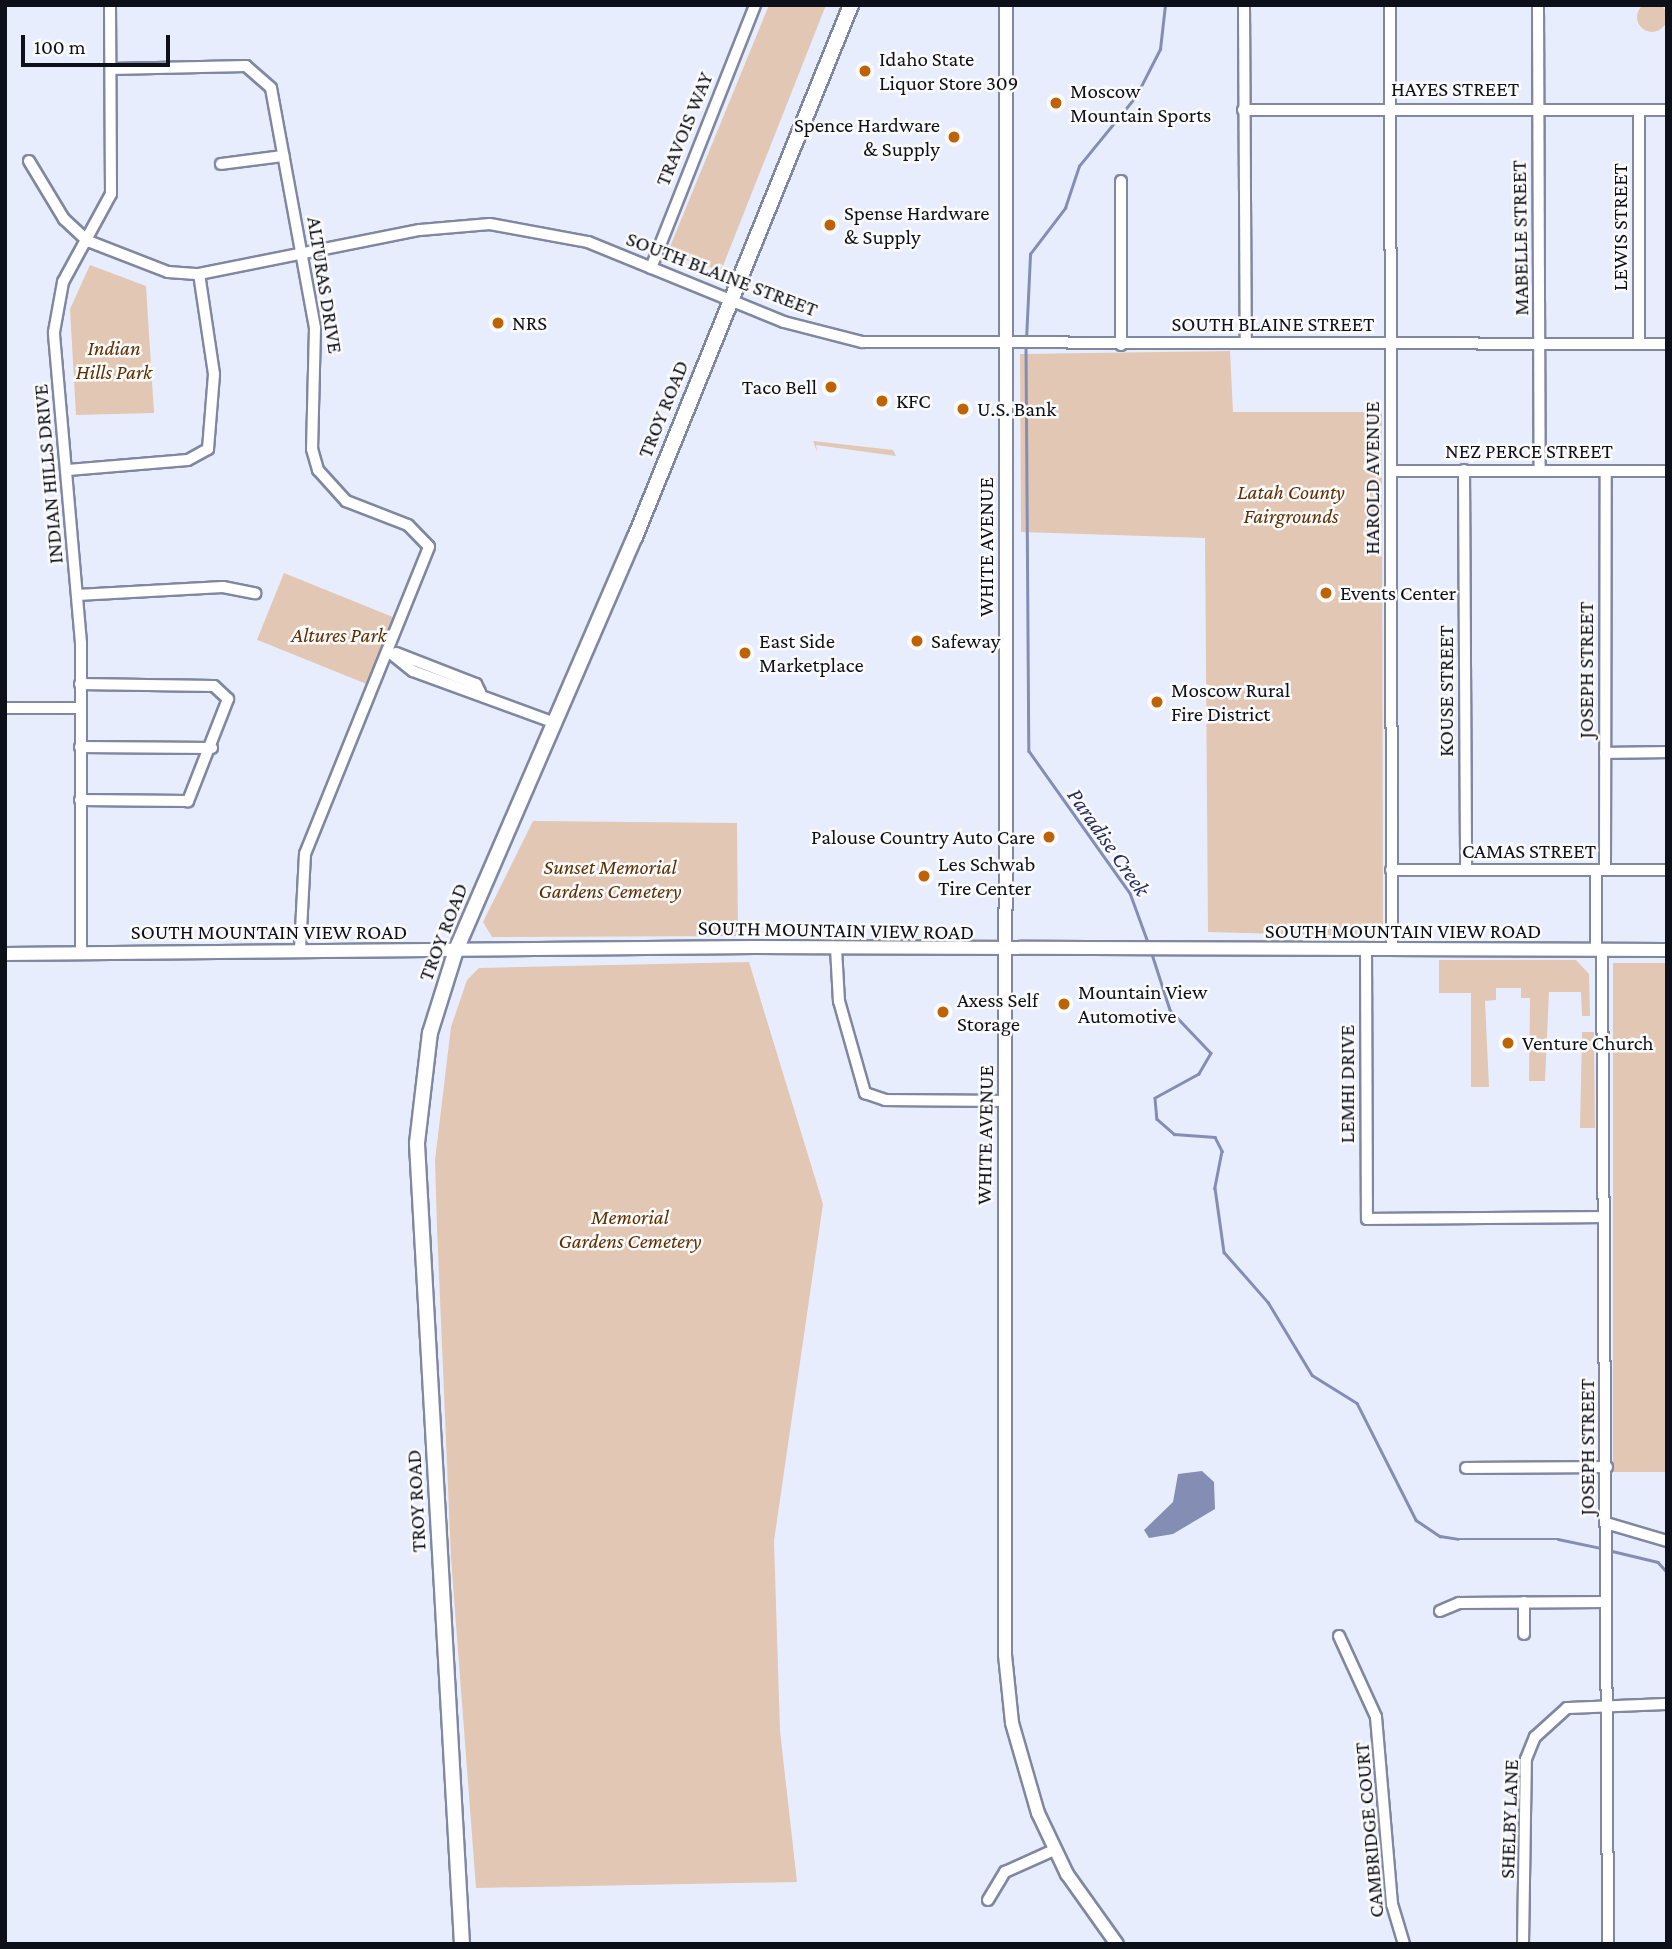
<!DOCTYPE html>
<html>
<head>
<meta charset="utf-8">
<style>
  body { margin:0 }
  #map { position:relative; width:1672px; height:1949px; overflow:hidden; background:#e8edfe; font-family:"Crimson Pro",serif }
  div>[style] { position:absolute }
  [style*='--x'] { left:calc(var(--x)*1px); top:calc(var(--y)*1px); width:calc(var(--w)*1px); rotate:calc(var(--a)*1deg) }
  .green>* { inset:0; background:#e2c7b4; transform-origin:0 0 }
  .round { border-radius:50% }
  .water>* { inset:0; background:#848db3 }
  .stream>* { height:2.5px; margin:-1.25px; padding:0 1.25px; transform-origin:1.25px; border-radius:1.25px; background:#848db3 }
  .roads { filter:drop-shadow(2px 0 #8087a0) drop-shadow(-2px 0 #8087a0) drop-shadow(0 2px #8087a0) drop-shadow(0 -2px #8087a0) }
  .minor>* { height:10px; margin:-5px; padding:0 5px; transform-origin:5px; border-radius:5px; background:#fff }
  .tertiary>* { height:12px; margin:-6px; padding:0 6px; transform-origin:6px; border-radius:6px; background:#fff }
  .secondary>* { height:14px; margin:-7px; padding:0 7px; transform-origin:7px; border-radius:7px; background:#fff }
  .dots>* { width:19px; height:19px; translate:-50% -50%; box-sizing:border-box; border:4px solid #fbfbfb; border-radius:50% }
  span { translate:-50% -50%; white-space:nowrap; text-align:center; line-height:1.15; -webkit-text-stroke:5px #fbfbfb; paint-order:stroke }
  .poi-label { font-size:21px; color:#0e1019 }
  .left { translate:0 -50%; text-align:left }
  .right { translate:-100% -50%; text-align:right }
  .street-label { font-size:21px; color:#0e1019 }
  .park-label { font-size:21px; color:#5e2e00; font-style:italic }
  .water-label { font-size:23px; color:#242c5d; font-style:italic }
  .frame { position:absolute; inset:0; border:7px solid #0e1019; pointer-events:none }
  .scale { position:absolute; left:21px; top:35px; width:149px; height:32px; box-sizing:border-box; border:4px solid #0e1019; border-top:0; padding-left:9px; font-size:21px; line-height:24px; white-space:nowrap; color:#0e1019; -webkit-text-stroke:5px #fbfbfb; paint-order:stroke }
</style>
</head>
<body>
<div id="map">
  <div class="green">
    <div class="round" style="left:1637px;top:2px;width:30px;height:30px"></div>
    <div style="clip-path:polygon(769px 5px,826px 5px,721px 271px,667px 254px)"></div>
    <div style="clip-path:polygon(90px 265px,146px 286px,154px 413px,76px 415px,70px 309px)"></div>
    <div style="clip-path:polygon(1230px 351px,1233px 412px,1382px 412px,1383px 937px,1208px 932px,1205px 538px,1021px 532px,1020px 354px)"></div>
    <div style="clip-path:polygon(813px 441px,893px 450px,896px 456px,816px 445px,817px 452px)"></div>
    <div style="left:284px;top:573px;width:118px;height:72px;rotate:22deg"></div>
    <div style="clip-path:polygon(533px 821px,737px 823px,738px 936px,492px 937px,483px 922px)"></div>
    <div style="clip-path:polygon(1439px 960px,1576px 960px,1589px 974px,1590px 1016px,1582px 1016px,1581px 992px,1549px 992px,1545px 1081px,1529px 1081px,1530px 998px,1521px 998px,1521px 988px,1496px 988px,1496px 1000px,1485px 1001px,1489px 1087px,1471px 1087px,1471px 993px,1439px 993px)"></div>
    <div style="clip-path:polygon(749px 962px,823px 1204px,774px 1541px,780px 1731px,797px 1882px,476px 1888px,451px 1558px,437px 1228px,435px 1160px,451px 1027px,467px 980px,479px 968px)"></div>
    <div style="left:1667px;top:963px;width:509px;height:54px;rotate:90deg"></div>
    <div style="clip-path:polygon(1582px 1032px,1594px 1032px,1595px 1128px,1580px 1128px)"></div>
  </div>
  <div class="water">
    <div style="clip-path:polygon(1202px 1471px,1214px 1482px,1215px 1509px,1173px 1534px,1149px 1538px,1144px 1530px,1173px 1502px,1178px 1474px)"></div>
  </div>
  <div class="stream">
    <div style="--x:1026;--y:340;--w:86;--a:-87.3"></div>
    <div style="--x:1030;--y:254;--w:58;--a:-52.7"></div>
    <div style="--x:1065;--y:208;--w:44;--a:-71.6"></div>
    <div style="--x:1079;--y:166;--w:90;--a:-50.8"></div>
    <div style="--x:1136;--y:96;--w:53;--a:-62.9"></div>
    <div style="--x:1160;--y:49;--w:44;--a:-83.5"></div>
    <div style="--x:1026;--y:347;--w:404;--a:89.6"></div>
    <div style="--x:1029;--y:751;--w:174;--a:54.6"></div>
    <div style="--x:1130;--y:893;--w:55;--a:69.9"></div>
    <div style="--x:1151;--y:951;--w:62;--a:72.1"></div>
    <div style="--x:1170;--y:1010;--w:59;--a:46.4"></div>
    <div style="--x:1211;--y:1053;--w:24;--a:120"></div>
    <div style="--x:1199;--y:1074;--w:50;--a:151.4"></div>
    <div style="--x:1155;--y:1098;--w:21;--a:85"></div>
    <div style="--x:1157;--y:1119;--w:23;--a:41"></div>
    <div style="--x:1174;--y:1134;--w:41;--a:4.2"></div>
    <div style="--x:1215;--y:1137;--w:16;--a:63"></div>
    <div style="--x:1222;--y:1151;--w:38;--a:101"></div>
    <div style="--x:1215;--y:1188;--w:65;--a:82"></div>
    <div style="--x:1224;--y:1252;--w:67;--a:48.7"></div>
    <div style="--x:1268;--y:1302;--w:85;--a:58.9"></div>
    <div style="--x:1312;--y:1375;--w:53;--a:31.9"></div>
    <div style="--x:1357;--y:1403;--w:131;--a:63.2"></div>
    <div style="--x:1416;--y:1520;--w:29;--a:34"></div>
    <div style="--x:1440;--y:1536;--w:18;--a:9"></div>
    <div style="--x:1458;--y:1539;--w:100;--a:0"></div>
    <div style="--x:1558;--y:1539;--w:44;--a:11.8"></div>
    <div style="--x:1608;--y:1550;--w:51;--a:13.5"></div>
    <div style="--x:1658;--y:1562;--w:13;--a:48"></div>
  </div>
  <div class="roads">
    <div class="minor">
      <div style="--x:1244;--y:5;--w:337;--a:89.7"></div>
      <div style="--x:1390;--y:5;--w:945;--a:89.88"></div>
      <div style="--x:1538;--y:5;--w:465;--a:89.8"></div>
      <div style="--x:111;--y:69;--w:135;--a:-1.3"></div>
      <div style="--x:246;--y:66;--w:33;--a:41"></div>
      <div style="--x:271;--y:88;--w:244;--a:79.6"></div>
      <div style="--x:315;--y:328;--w:121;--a:91.4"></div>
      <div style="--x:312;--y:449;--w:22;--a:74"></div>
      <div style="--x:318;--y:470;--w:42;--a:47.9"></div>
      <div style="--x:346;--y:501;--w:66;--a:21.2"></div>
      <div style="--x:408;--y:525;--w:30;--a:46"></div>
      <div style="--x:429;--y:547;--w:331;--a:112"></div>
      <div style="--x:305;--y:854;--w:94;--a:93"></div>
      <div style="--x:1243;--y:110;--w:424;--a:0"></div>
      <div style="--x:1639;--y:110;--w:234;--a:90"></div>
      <div style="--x:29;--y:161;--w:68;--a:58.9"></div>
      <div style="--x:64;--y:219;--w:33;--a:43"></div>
      <div style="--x:88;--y:241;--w:86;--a:21.2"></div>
      <div style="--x:168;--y:272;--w:31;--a:4"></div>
      <div style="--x:199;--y:274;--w:225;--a:-11.3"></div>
      <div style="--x:420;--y:230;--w:70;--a:-4.9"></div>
      <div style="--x:490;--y:224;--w:100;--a:10.4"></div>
      <div style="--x:588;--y:242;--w:212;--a:22.2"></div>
      <div style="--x:784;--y:322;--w:81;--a:14.4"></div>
      <div style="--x:862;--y:342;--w:805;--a:0.14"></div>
      <div style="--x:221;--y:164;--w:63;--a:-7.4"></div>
      <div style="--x:1121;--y:181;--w:164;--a:90"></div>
      <div style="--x:651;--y:268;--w:283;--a:-68.4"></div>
      <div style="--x:68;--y:470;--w:120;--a:-4.8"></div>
      <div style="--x:188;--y:460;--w:23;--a:-29"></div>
      <div style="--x:208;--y:449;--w:75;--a:-85.4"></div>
      <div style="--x:214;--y:374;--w:101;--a:-98.5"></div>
      <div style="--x:1464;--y:470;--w:400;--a:89.7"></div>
      <div style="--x:1391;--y:471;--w:276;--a:0"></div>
      <div style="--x:77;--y:595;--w:146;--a:-3.1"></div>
      <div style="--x:223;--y:587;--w:33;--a:11"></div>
      <div style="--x:388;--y:651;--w:32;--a:39"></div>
      <div style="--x:413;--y:671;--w:148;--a:20.1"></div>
      <div style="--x:396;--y:653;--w:86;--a:21.2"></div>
      <div style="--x:476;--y:684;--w:9;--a:63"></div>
      <div style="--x:80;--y:684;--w:134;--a:0.9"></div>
      <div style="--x:214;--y:686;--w:19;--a:43"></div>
      <div style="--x:228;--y:699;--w:110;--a:111.4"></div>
      <div style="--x:188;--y:801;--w:108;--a:-179.5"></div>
      <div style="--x:5;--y:708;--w:75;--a:0"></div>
      <div style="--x:80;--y:747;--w:132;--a:0.4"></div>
      <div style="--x:1605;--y:753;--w:62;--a:-0.9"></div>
      <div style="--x:1391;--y:870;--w:276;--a:0"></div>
      <div style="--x:1596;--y:870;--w:80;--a:90"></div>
      <div style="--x:1605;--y:870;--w:399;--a:-89.9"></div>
      <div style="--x:836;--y:948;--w:53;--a:86.8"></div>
      <div style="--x:839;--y:1001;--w:96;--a:74.2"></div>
      <div style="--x:865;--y:1093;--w:21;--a:19"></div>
      <div style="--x:885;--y:1100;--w:121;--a:0.5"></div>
      <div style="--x:1366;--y:949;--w:270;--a:89.8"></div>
      <div style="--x:1367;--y:1219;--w:237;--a:-0.5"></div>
      <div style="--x:1602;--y:950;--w:994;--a:89.65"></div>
      <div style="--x:81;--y:953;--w:310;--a:-90"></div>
      <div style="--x:81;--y:643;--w:312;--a:-95"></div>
      <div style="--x:54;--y:332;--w:51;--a:-79.8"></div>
      <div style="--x:63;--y:282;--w:100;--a:-61.4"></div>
      <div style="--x:111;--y:194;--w:189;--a:-90.3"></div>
      <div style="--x:1466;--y:1468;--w:141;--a:-0.4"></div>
      <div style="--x:1606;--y:1523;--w:64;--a:16.4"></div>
      <div style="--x:1524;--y:1602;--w:32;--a:90"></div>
      <div style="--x:1440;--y:1611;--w:21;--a:-23"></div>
      <div style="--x:1459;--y:1603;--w:147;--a:-0.4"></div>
      <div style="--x:1339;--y:1636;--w:89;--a:65.4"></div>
      <div style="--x:1376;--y:1717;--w:188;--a:85.1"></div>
      <div style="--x:1392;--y:1904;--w:42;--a:73.3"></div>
      <div style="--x:988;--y:1900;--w:33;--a:-59"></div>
      <div style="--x:1005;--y:1872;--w:54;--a:-24.2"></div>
      <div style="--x:1523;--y:1944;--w:185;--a:-89.1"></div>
      <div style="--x:1526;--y:1759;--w:24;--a:-68"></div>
      <div style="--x:1535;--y:1737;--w:43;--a:-42.2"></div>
      <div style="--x:1567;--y:1708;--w:100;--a:-2.3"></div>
    </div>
    <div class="tertiary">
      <div style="--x:1006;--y:5;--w:1650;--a:90.03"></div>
      <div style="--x:1005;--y:1655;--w:68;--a:84.1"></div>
      <div style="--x:1012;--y:1723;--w:94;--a:73.9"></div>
      <div style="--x:1038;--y:1813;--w:68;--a:64.6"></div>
      <div style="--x:1067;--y:1874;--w:86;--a:54.5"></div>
      <div style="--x:5;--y:954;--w:750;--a:-0.53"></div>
      <div style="--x:755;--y:947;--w:912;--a:0.19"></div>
    </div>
    <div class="secondary">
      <div style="--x:462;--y:1944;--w:802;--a:-93.22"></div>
      <div style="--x:417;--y:1143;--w:111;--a:-83.3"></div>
      <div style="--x:430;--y:1033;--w:87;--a:-72.6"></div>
      <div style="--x:456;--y:950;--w:450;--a:-66.6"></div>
      <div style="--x:635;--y:537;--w:574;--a:-67.9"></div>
    </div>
  </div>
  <div class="dots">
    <div style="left:865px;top:71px;background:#bd6303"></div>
    <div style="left:1056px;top:103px;background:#bd6303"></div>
    <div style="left:954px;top:137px;background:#bd6303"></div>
    <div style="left:830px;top:225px;background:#bd6303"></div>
    <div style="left:498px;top:323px;background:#bd6303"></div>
    <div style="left:831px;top:387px;background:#bd6303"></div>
    <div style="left:882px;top:401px;background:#bd6303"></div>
    <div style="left:963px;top:409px;background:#bd6303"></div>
    <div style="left:1326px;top:593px;background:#bd6303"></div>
    <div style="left:917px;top:641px;background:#bd6303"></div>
    <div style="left:745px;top:653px;background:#bd6303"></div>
    <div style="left:1157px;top:702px;background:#bd6303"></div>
    <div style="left:1049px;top:837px;background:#bd6303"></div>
    <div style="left:924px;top:876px;background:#bd6303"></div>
    <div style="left:1064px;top:1004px;background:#bd6303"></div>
    <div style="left:943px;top:1012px;background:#bd6303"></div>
    <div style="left:1508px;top:1043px;background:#bd6303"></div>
  </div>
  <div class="poi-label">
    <span class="left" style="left:879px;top:71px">Idaho State<br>Liquor Store 309</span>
    <span class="left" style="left:1070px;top:103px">Moscow<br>Mountain Sports</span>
    <span class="right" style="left:940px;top:137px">Spence Hardware<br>&amp; Supply</span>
    <span class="left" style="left:844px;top:225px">Spense Hardware<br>&amp; Supply</span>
    <span class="left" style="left:512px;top:323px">NRS</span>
    <span class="right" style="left:817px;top:387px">Taco Bell</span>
    <span class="left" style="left:896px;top:401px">KFC</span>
    <span class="left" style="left:977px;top:409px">U.S. Bank</span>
    <span class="left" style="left:1340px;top:593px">Events Center</span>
    <span class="left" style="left:759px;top:653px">East Side<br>Marketplace</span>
    <span class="left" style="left:931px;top:641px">Safeway</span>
    <span class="left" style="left:1171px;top:702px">Moscow Rural<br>Fire District</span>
    <span class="right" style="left:1035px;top:837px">Palouse Country Auto Care</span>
    <span class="left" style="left:938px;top:876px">Les Schwab<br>Tire Center</span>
    <span class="left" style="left:1078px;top:1004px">Mountain View<br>Automotive</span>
    <span class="left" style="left:957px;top:1012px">Axess Self<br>Storage</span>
    <span class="left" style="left:1522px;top:1043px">Venture Church</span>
  </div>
  <div class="street-label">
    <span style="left:1455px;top:89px">HAYES STREET</span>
    <span style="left:684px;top:129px;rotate:-68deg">TRAVOIS WAY</span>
    <span style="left:1620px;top:227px;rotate:-90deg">LEWIS STREET</span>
    <span style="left:1520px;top:238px;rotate:-91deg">MABELLE STREET</span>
    <span style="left:722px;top:274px;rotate:21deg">SOUTH BLAINE STREET</span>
    <span style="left:325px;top:285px;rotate:81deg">ALTURAS DRIVE</span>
    <span style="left:1273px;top:324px">SOUTH BLAINE STREET</span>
    <span style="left:663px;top:409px;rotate:-68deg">TROY ROAD</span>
    <span style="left:1529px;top:451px">NEZ PERCE STREET</span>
    <span style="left:48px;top:474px;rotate:-95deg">INDIAN HILLS DRIVE</span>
    <span style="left:1372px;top:478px;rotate:-90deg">HAROLD AVENUE</span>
    <span style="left:986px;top:547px;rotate:-90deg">WHITE AVENUE</span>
    <span style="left:1586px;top:670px;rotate:-90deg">JOSEPH STREET</span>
    <span style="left:1446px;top:691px;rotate:-90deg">KOUSE STREET</span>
    <span style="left:1529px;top:851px">CAMAS STREET</span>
    <span style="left:836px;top:930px;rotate:1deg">SOUTH MOUNTAIN VIEW ROAD</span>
    <span style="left:1403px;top:931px">SOUTH MOUNTAIN VIEW ROAD</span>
    <span style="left:269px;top:932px">SOUTH MOUNTAIN VIEW ROAD</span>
    <span style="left:443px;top:932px;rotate:-69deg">TROY ROAD</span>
    <span style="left:1347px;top:1084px;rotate:-90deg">LEMHI DRIVE</span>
    <span style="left:985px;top:1135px;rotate:-89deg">WHITE AVENUE</span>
    <span style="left:1587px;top:1447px;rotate:-90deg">JOSEPH STREET</span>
    <span style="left:416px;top:1501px;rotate:-93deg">TROY ROAD</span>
    <span style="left:1509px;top:1819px;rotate:-88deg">SHELBY LANE</span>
    <span style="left:1369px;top:1830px;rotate:-95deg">CAMBRIDGE COURT</span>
  </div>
  <div class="park-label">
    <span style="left:114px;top:360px">Indian<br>Hills Park</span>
    <span style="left:1291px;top:504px">Latah County<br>Fairgrounds</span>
    <span style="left:339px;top:635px">Altures Park</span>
    <span style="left:610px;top:879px">Sunset Memorial<br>Gardens Cemetery</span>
    <span style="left:630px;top:1229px">Memorial<br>Gardens Cemetery</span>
  </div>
  <div class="water-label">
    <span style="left:1109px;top:842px;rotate:55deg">Paradise Creek</span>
  </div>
  <div class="frame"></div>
  <div class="scale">100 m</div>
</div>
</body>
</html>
